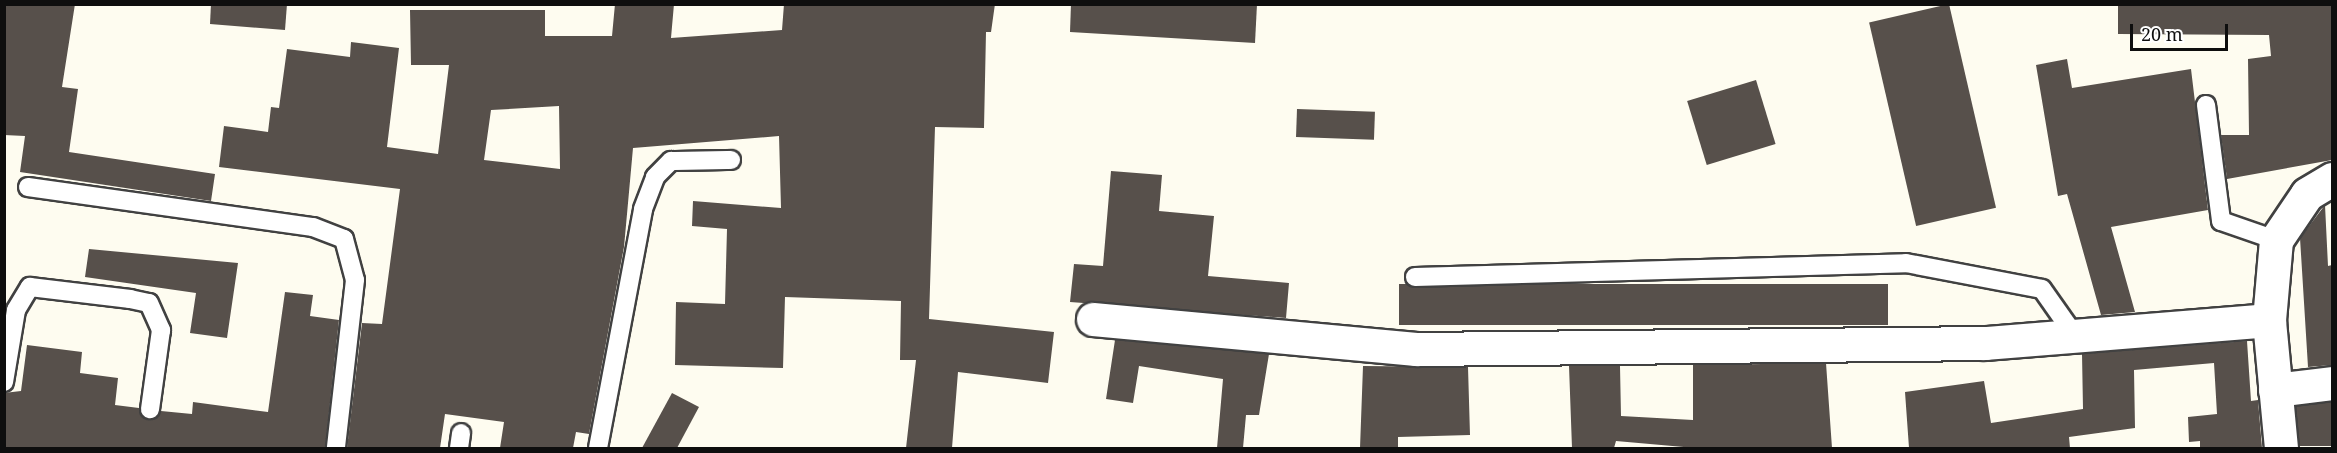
<!DOCTYPE html>
<html>
<head>
<meta charset="utf-8">
<style>
  body { margin:0 }
  #map { position:relative; width:2337px; height:453px; overflow:hidden; background:#fefcf0; font-family:"Noto Serif",serif }
  div>[style] { position:absolute }
  [style*='--x'] { left:calc(var(--x)*1px); top:calc(var(--y)*1px); width:calc(var(--w)*1px); rotate:calc(var(--a)*1deg) }
  .building>* { inset:0; background:#57504b; transform-origin:0 0 }
  .roads { filter:drop-shadow(2px 0 #414141) drop-shadow(-2px 0 #414141) drop-shadow(0 2px #414141) drop-shadow(0 -2px #414141) }
  .lane>* { height:18px; margin:-9px; padding:0 9px; transform-origin:9px; border-radius:9px; background:#fff }
  .street>* { height:33px; margin:-16.5px; padding:0 16.5px; transform-origin:16.5px; border-radius:16.5px; background:#fff }
  span { translate:-50% -50%; white-space:nowrap; text-align:center; line-height:1.15; -webkit-text-stroke:6px #fff; paint-order:stroke }
  .frame { position:absolute; inset:0; border:6px solid #0e0e0e; pointer-events:none }
  .scale { position:absolute; left:2130px; top:24px; width:98px; height:27px; box-sizing:border-box; border:3px solid #0e0e0e; border-top:0; padding-left:8px; font-size:18px; line-height:21px; white-space:nowrap; color:#0e0e0e; -webkit-text-stroke:4px #fff; paint-order:stroke }
</style>
</head>
<body>
<div id="map">
  <div class="building">
    <div style="clip-path:polygon(4px 4px,75px 4px,62px 87px,78px 89px,69px 152px,215px 174px,211px 201px,20px 172px,25px 136px,4px 135px)"></div>
    <div style="clip-path:polygon(211px 4px,287px 4px,285px 30px,210px 24px)"></div>
    <div style="clip-path:polygon(evenodd,615px 4px,674px 4px,671px 38px,782px 30px,784px 4px,995px 4px,991px 32px,986px 32px,984px 128px,935px 127px,929px 319px,1054px 332px,1048px 383px,958px 372px,952px 448px,906px 448px,916px 360px,900px 360px,901px 301px,785px 297px,783px 368px,675px 365px,676px 302px,725px 304px,727px 229px,692px 226px,693px 201px,781px 208px,779px 136px,633px 148px,624px 247px,589px 434px,576px 432px,573px 448px,500px 448px,504px 422px,445px 414px,440px 448px,347px 448px,362px 323px,382px 324px,400px 189px,219px 167px,224px 126px,268px 132px,271px 107px,279px 108px,287px 49px,350px 57px,351px 42px,399px 48px,387px 147px,438px 154px,449px 65px,411px 65px,410px 10px,545px 10px,545px 36px,612px 36px,615px 4px,559px 106px,560px 169px,484px 160px,491px 110px,559px 106px)"></div>
    <div style="clip-path:polygon(1071px 4px,1257px 4px,1255px 43px,1070px 32px)"></div>
    <div style="left:1949px;top:4px;width:209px;height:82px;rotate:77deg"></div>
    <div style="clip-path:polygon(2118px 4px,2332px 4px,2332px 160px,2227px 179px,2221px 135px,2249px 135px,2248px 59px,2271px 56px,2269px 35px,2118px 34px)"></div>
    <div style="clip-path:polygon(2067px 59px,2072px 88px,2191px 69px,2208px 210px,2111px 227px,2135px 312px,2101px 315px,2067px 194px,2058px 196px,2036px 65px)"></div>
    <div style="left:1756px;top:80px;width:67px;height:72px;rotate:73deg"></div>
    <div style="left:1297px;top:109px;width:78px;height:28px;rotate:2deg"></div>
    <div style="clip-path:polygon(1111px 171px,1162px 175px,1159px 211px,1214px 216px,1208px 276px,1289px 283px,1286px 318px,1070px 302px,1074px 264px,1103px 266px)"></div>
    <div style="clip-path:polygon(2325px 205px,2328px 266px,2332px 265px,2332px 365px,2308px 367px,2300px 238px)"></div>
    <div style="clip-path:polygon(89px 249px,238px 263px,227px 338px,190px 333px,196px 293px,85px 277px)"></div>
    <div style="left:1888px;top:284px;width:41px;height:489px;rotate:90deg"></div>
    <div style="clip-path:polygon(285px 292px,313px 295px,310px 316px,339px 320px,325px 448px,4px 448px,4px 393px,21px 391px,27px 345px,82px 352px,80px 373px,118px 378px,115px 405px,139px 408px,148px 420px,161px 411px,192px 414px,193px 402px,268px 412px)"></div>
    <div style="clip-path:polygon(1115px 340px,1269px 354px,1259px 415px,1246px 415px,1243px 448px,1217px 448px,1223px 379px,1139px 366px,1133px 403px,1106px 399px)"></div>
    <div style="clip-path:polygon(2247px 341px,2251px 401px,2258px 400px,2262px 448px,2200px 448px,2200px 441px,2189px 442px,2188px 417px,2217px 414px,2214px 363px,2134px 370px,2135px 428px,2069px 437px,2070px 448px,1909px 448px,1905px 392px,1984px 381px,1991px 423px,2083px 409px,2082px 354px)"></div>
    <div style="clip-path:polygon(1826px 363px,1832px 448px,1695px 448px,1616px 441px,1614px 448px,1572px 448px,1569px 366px,1620px 366px,1621px 416px,1693px 420px,1693px 365px)"></div>
    <div style="clip-path:polygon(1363px 366px,1468px 367px,1470px 435px,1398px 437px,1398px 448px,1360px 448px)"></div>
    <div style="clip-path:polygon(672px 393px,699px 407px,677px 448px,642px 448px)"></div>
    <div style="left:2332px;top:402px;width:44px;height:36px;rotate:90deg"></div>
  </div>
  <div class="roads">
    <div class="lane">
      <div style="--x:2206;--y:105;--w:117;--a:82.6"></div>
      <div style="--x:2221;--y:221;--w:58;--a:19.1"></div>
      <div style="--x:28;--y:187;--w:288;--a:8"></div>
      <div style="--x:313;--y:227;--w:33;--a:21"></div>
      <div style="--x:344;--y:239;--w:42;--a:75"></div>
      <div style="--x:355;--y:280;--w:169;--a:96.5"></div>
      <div style="--x:1415;--y:277;--w:491;--a:-1.6"></div>
      <div style="--x:1906;--y:263;--w:138;--a:10.8"></div>
      <div style="--x:2042;--y:289;--w:57;--a:54.9"></div>
      <div style="--x:4;--y:382;--w:73;--a:-80.5"></div>
      <div style="--x:16;--y:310;--w:27;--a:-59"></div>
      <div style="--x:30;--y:287;--w:101;--a:6.8"></div>
      <div style="--x:130;--y:299;--w:19;--a:12"></div>
      <div style="--x:149;--y:303;--w:30;--a:66"></div>
      <div style="--x:161;--y:330;--w:80;--a:97.9"></div>
      <div style="--x:459;--y:448;--w:15;--a:-82"></div>
      <div style="--x:598;--y:448;--w:243;--a:-79.3"></div>
      <div style="--x:643;--y:209;--w:34;--a:-69"></div>
      <div style="--x:655;--y:177;--w:23;--a:-45"></div>
      <div style="--x:671;--y:161;--w:60;--a:-1"></div>
    </div>
    <div class="street">
      <div style="--x:1093;--y:319;--w:324;--a:5.3"></div>
      <div style="--x:1416;--y:349;--w:569;--a:-0.6"></div>
      <div style="--x:1985;--y:343;--w:285;--a:-4.6"></div>
      <div style="--x:2275;--y:390;--w:57;--a:-7"></div>
      <div style="--x:2281;--y:448;--w:129;--a:-95.4"></div>
      <div style="--x:2269;--y:320;--w:80;--a:-85"></div>
      <div style="--x:2276;--y:240;--w:55;--a:-56"></div>
      <div style="--x:2307;--y:194;--w:29;--a:-31"></div>
    </div>
  </div>
  <div class="frame"></div>
  <div class="scale">20 m</div>
</div>
</body>
</html>
